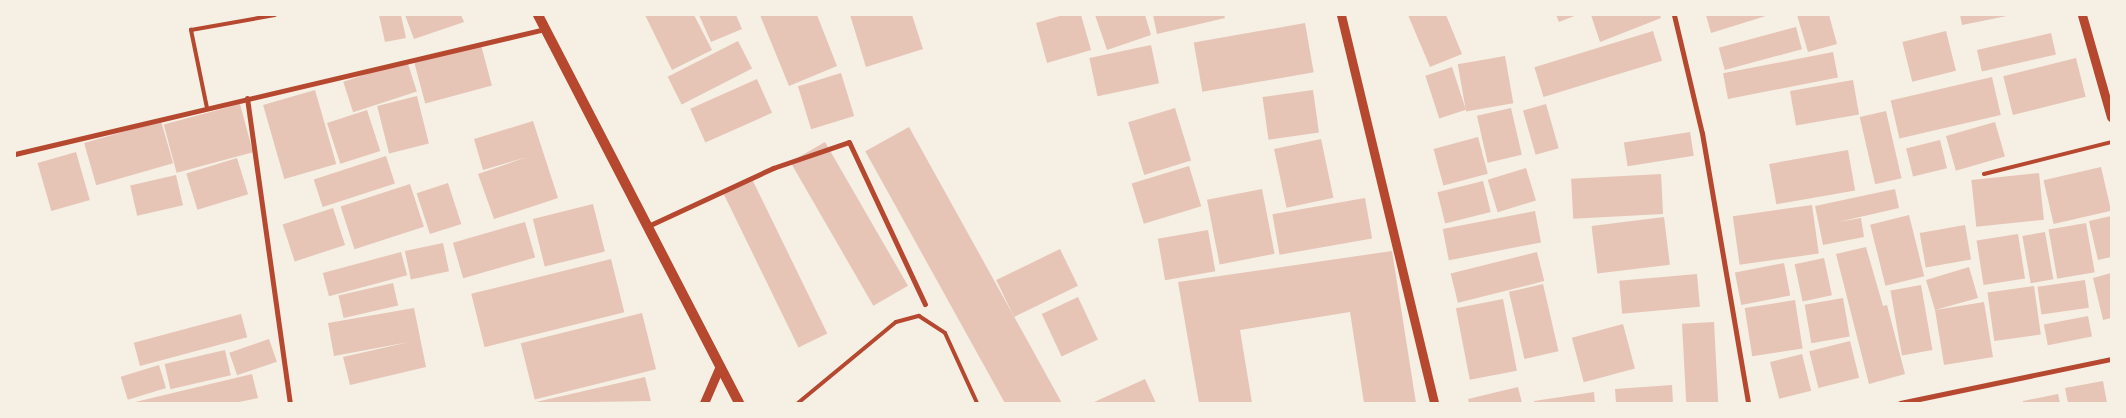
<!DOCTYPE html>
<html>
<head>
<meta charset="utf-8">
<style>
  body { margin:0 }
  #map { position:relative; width:2126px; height:418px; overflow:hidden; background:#f6efe4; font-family:Cabin,sans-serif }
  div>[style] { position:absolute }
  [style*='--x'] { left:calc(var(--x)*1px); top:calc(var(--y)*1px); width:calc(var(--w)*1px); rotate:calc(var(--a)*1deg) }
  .building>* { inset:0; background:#e6c5b7; transform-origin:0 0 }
  .service>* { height:4px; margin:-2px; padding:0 2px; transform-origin:2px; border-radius:2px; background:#b5482f }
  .minor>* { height:5px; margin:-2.5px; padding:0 2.5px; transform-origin:2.5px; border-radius:2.5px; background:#b5482f }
  .tertiary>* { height:9px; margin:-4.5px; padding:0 4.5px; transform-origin:4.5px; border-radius:4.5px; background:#b5482f }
  .secondary>* { height:10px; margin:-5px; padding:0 5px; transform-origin:5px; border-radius:5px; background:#b5482f }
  span { translate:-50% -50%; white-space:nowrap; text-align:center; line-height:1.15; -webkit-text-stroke:5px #f6efe4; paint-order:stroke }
  .frame { position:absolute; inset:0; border:16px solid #f6efe4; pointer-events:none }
</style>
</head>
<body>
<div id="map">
  <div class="building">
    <div style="clip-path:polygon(379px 15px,401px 15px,406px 38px,385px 42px)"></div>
    <div style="clip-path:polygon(405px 15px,461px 15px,464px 22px,414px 39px)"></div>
    <div style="clip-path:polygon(645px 15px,694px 15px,712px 50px,672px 70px)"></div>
    <div style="clip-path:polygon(699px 15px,736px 15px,742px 29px,711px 42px)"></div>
    <div style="clip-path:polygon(760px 15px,817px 15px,837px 66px,789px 86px)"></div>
    <div style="clip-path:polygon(850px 15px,912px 15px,923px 49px,866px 67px)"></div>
    <div style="clip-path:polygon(1063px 15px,1081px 15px,1091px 50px,1047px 63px,1036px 23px)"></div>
    <div style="clip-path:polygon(1095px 15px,1145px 15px,1151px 35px,1107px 50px)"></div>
    <div style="clip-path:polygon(1153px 15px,1224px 15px,1225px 18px,1157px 34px)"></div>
    <div style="clip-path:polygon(1408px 15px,1446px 15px,1462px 54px,1430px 67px)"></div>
    <div style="clip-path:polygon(1556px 15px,1577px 15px,1559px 22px)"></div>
    <div style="clip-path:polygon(1591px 15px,1660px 15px,1661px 18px,1600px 42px)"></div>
    <div style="clip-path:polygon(1706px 15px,1769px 15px,1711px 33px)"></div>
    <div style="clip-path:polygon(1797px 15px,1829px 15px,1837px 44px,1808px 52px)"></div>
    <div style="clip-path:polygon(1960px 15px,2007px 15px,2007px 16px,1962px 25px)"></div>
    <div style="left:1305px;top:23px;width:50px;height:113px;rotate:80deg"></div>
    <div style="left:1796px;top:27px;width:23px;height:80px;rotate:75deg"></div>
    <div style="left:1653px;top:31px;width:31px;height:124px;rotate:73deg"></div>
    <div style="left:1946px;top:31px;width:41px;height:45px;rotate:76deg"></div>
    <div style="left:2051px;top:33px;width:22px;height:76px;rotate:77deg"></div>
    <div style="left:738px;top:41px;width:31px;height:79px;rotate:63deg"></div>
    <div style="left:481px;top:45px;width:42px;height:69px;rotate:75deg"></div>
    <div style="left:1151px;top:45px;width:39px;height:63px;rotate:78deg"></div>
    <div style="left:1833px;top:52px;width:26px;height:112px;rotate:79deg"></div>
    <div style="left:1505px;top:56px;width:48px;height:48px;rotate:80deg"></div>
    <div style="left:2076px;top:58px;width:40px;height:75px;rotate:76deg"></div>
    <div style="left:407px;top:61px;width:32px;height:67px;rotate:72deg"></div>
    <div style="left:1452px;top:67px;width:45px;height:28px;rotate:72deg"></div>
    <div style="left:841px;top:73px;width:45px;height:45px;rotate:73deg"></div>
    <div style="left:1992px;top:77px;width:39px;height:104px;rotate:77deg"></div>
    <div style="left:757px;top:79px;width:37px;height:73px;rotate:66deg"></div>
    <div style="left:1853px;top:80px;width:35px;height:64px;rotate:80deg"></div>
    <div style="left:315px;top:90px;width:77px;height:54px;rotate:74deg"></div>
    <div style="left:1313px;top:90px;width:43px;height:51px;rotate:82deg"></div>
    <div style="left:417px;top:96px;width:49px;height:41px;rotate:76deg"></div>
    <div style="left:240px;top:104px;width:50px;height:79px;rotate:75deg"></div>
    <div style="left:1546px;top:104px;width:46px;height:24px;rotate:74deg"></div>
    <div style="left:1175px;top:108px;width:55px;height:49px;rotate:73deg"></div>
    <div style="left:1511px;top:108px;width:48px;height:35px;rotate:77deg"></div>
    <div style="left:367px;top:110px;width:43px;height:42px;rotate:72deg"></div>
    <div style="left:1886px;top:111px;width:69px;height:27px;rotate:77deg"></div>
    <div style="left:161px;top:121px;width:44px;height:80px;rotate:74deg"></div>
    <div style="clip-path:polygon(533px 121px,558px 198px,494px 219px,478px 174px,527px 157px,483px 170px,474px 139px)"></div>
    <div style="left:1995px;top:122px;width:36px;height:51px;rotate:74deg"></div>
    <div style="left:909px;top:127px;width:314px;height:50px;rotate:61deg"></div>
    <div style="left:1690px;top:132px;width:24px;height:67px;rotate:81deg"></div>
    <div style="left:1478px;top:137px;width:38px;height:46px;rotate:75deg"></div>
    <div style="left:1321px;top:139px;width:60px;height:48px;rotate:78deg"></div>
    <div style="left:1940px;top:140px;width:29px;height:35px;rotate:76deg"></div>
    <div style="left:825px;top:142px;width:166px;height:40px;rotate:60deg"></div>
    <div style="left:1848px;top:150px;width:41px;height:80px;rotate:80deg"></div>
    <div style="left:76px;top:152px;width:50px;height:40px;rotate:74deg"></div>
    <div style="left:386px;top:156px;width:29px;height:76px;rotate:72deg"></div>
    <div style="left:237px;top:158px;width:38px;height:53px;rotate:73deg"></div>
    <div style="left:1189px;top:166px;width:42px;height:60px;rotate:73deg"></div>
    <div style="left:2101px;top:167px;width:45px;height:59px;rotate:77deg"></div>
    <div style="left:1526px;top:168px;width:34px;height:40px;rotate:73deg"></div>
    <div style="left:2039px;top:173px;width:47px;height:68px;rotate:84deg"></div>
    <div style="left:1661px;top:174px;width:40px;height:90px;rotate:87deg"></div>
    <div style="left:176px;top:175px;width:31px;height:47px;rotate:77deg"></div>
    <div style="left:751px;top:177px;width:174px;height:32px;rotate:64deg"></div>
    <div style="left:1483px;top:181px;width:32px;height:47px;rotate:76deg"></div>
    <div style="left:448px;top:183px;width:43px;height:33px;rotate:72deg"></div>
    <div style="left:410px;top:184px;width:45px;height:73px;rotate:72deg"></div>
    <div style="left:1262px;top:189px;width:66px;height:56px;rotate:79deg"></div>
    <div style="clip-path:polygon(1895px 189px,1899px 208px,1838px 222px,1861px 218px,1864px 237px,1823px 245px,1815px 206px)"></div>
    <div style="left:1365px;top:198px;width:41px;height:94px;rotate:80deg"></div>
    <div style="left:593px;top:204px;width:49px;height:62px;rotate:76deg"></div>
    <div style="left:1812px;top:205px;width:49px;height:80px;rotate:82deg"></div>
    <div style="left:333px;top:208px;width:39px;height:53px;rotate:72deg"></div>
    <div style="left:1535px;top:211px;width:32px;height:94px;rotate:79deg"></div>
    <div style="left:1909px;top:215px;width:63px;height:40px;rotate:76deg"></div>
    <div style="clip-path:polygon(2111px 216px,2111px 257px,2098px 260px,2089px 221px)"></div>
    <div style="left:1664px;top:217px;width:48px;height:73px;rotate:83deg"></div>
    <div style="left:525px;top:222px;width:37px;height:75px;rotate:74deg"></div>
    <div style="left:2086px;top:223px;width:50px;height:38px;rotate:80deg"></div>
    <div style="left:1965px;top:225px;width:35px;height:46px;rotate:80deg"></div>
    <div style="left:1208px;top:230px;width:42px;height:51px;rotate:80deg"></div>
    <div style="left:2045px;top:232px;width:48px;height:23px;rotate:80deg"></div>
    <div style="left:2018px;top:234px;width:45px;height:42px;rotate:81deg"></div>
    <div style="left:443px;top:243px;width:29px;height:39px;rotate:78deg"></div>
    <div style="clip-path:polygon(1866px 247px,1883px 306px,1887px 305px,1905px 374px,1869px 384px,1836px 254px)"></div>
    <div style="left:1060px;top:249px;width:41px;height:71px;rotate:64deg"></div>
    <div style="clip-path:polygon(1392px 251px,1416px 403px,1364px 403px,1350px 312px,1240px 330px,1252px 403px,1199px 403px,1178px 282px)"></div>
    <div style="left:401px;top:252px;width:24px;height:81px;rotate:75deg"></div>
    <div style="left:1537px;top:252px;width:30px;height:89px;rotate:76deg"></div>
    <div style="left:1824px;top:258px;width:38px;height:30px;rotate:78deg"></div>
    <div style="left:611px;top:259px;width:55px;height:144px;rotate:76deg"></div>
    <div style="left:1784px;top:263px;width:33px;height:50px;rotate:79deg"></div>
    <div style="clip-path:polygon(1969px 267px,1978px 298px,1935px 310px,1984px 302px,1993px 357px,1944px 365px,1935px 310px,1926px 280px)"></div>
    <div style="clip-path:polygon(2111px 273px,2111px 318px,2103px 320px,2093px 278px)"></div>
    <div style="left:1697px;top:274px;width:33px;height:78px;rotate:85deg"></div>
    <div style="left:2085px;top:280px;width:28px;height:48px;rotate:82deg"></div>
    <div style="left:393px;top:283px;width:23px;height:56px;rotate:77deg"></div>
    <div style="left:1543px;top:284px;width:69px;height:35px;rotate:77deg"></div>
    <div style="left:1921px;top:285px;width:66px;height:31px;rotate:80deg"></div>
    <div style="left:2034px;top:286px;width:49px;height:47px;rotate:82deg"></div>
    <div style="left:1078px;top:297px;width:47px;height:40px;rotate:65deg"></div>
    <div style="left:1843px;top:298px;width:39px;height:39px;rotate:80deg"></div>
    <div style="left:1503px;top:299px;width:73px;height:48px;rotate:79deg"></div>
    <div style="left:1795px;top:300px;width:49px;height:51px;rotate:81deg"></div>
    <div style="clip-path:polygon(414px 308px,426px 367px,350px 385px,343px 357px,409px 342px,334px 356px,328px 323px)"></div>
    <div style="left:642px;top:313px;width:58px;height:125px;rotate:76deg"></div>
    <div style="left:241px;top:314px;width:24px;height:111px;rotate:75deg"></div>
    <div style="left:2088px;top:316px;width:21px;height:45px;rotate:79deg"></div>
    <div style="left:1714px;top:322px;width:81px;height:32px;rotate:87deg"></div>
    <div style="left:1623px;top:324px;width:46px;height:53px;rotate:75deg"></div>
    <div style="left:269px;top:339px;width:24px;height:42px;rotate:71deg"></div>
    <div style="left:1850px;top:341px;width:38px;height:42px;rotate:76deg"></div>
    <div style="left:225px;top:350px;width:26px;height:62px;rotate:77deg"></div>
    <div style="left:1802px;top:354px;width:38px;height:33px;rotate:76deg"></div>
    <div style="left:159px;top:365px;width:24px;height:40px;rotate:73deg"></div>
    <div style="clip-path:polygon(252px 374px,258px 398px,234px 403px,131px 403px)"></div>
    <div style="clip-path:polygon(645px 377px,651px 401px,536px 403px,536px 402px)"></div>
    <div style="clip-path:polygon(1145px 379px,1156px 403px,1092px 403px)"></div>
    <div style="clip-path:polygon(2103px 381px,2107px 403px,2068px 403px,2065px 388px)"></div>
    <div style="clip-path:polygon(1672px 385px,1673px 403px,1616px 403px,1615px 389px)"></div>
    <div style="clip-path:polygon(1518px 387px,1522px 403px,1469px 403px,1468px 399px)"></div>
    <div style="clip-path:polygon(1594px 392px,1595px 403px,1534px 403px,1534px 401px)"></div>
    <div style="clip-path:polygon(2058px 394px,2060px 403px,2023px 403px,2023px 401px)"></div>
  </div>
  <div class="service">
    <div style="--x:207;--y:108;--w:80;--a:-101.6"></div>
    <div style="--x:191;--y:30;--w:85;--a:-10.1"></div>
    <div style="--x:1984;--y:174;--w:131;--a:-14.1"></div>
    <div style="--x:798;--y:403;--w:127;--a:-39.6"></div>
    <div style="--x:896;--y:322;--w:24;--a:-15"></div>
    <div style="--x:919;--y:316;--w:31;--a:33"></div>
    <div style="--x:945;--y:333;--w:77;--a:65.4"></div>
  </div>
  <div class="minor">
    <div style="--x:1674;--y:15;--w:121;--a:76.7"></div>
    <div style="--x:1702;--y:133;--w:274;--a:80.3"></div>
    <div style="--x:247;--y:98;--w:308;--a:82"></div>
    <div style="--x:15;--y:154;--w:545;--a:-13.27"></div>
    <div style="--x:648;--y:226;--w:138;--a:-24.9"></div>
    <div style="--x:773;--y:168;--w:80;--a:-18.9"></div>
    <div style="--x:849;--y:142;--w:179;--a:64.9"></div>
    <div style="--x:1900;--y:403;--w:216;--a:-11.8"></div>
  </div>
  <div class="tertiary">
    <div style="--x:1341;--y:15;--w:399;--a:76.5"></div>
    <div style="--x:2082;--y:15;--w:106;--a:74.1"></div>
    <div style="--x:704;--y:403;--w:40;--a:-66.6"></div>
  </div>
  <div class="secondary">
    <div style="--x:538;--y:15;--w:437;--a:62.6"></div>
  </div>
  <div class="frame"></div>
</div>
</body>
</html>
